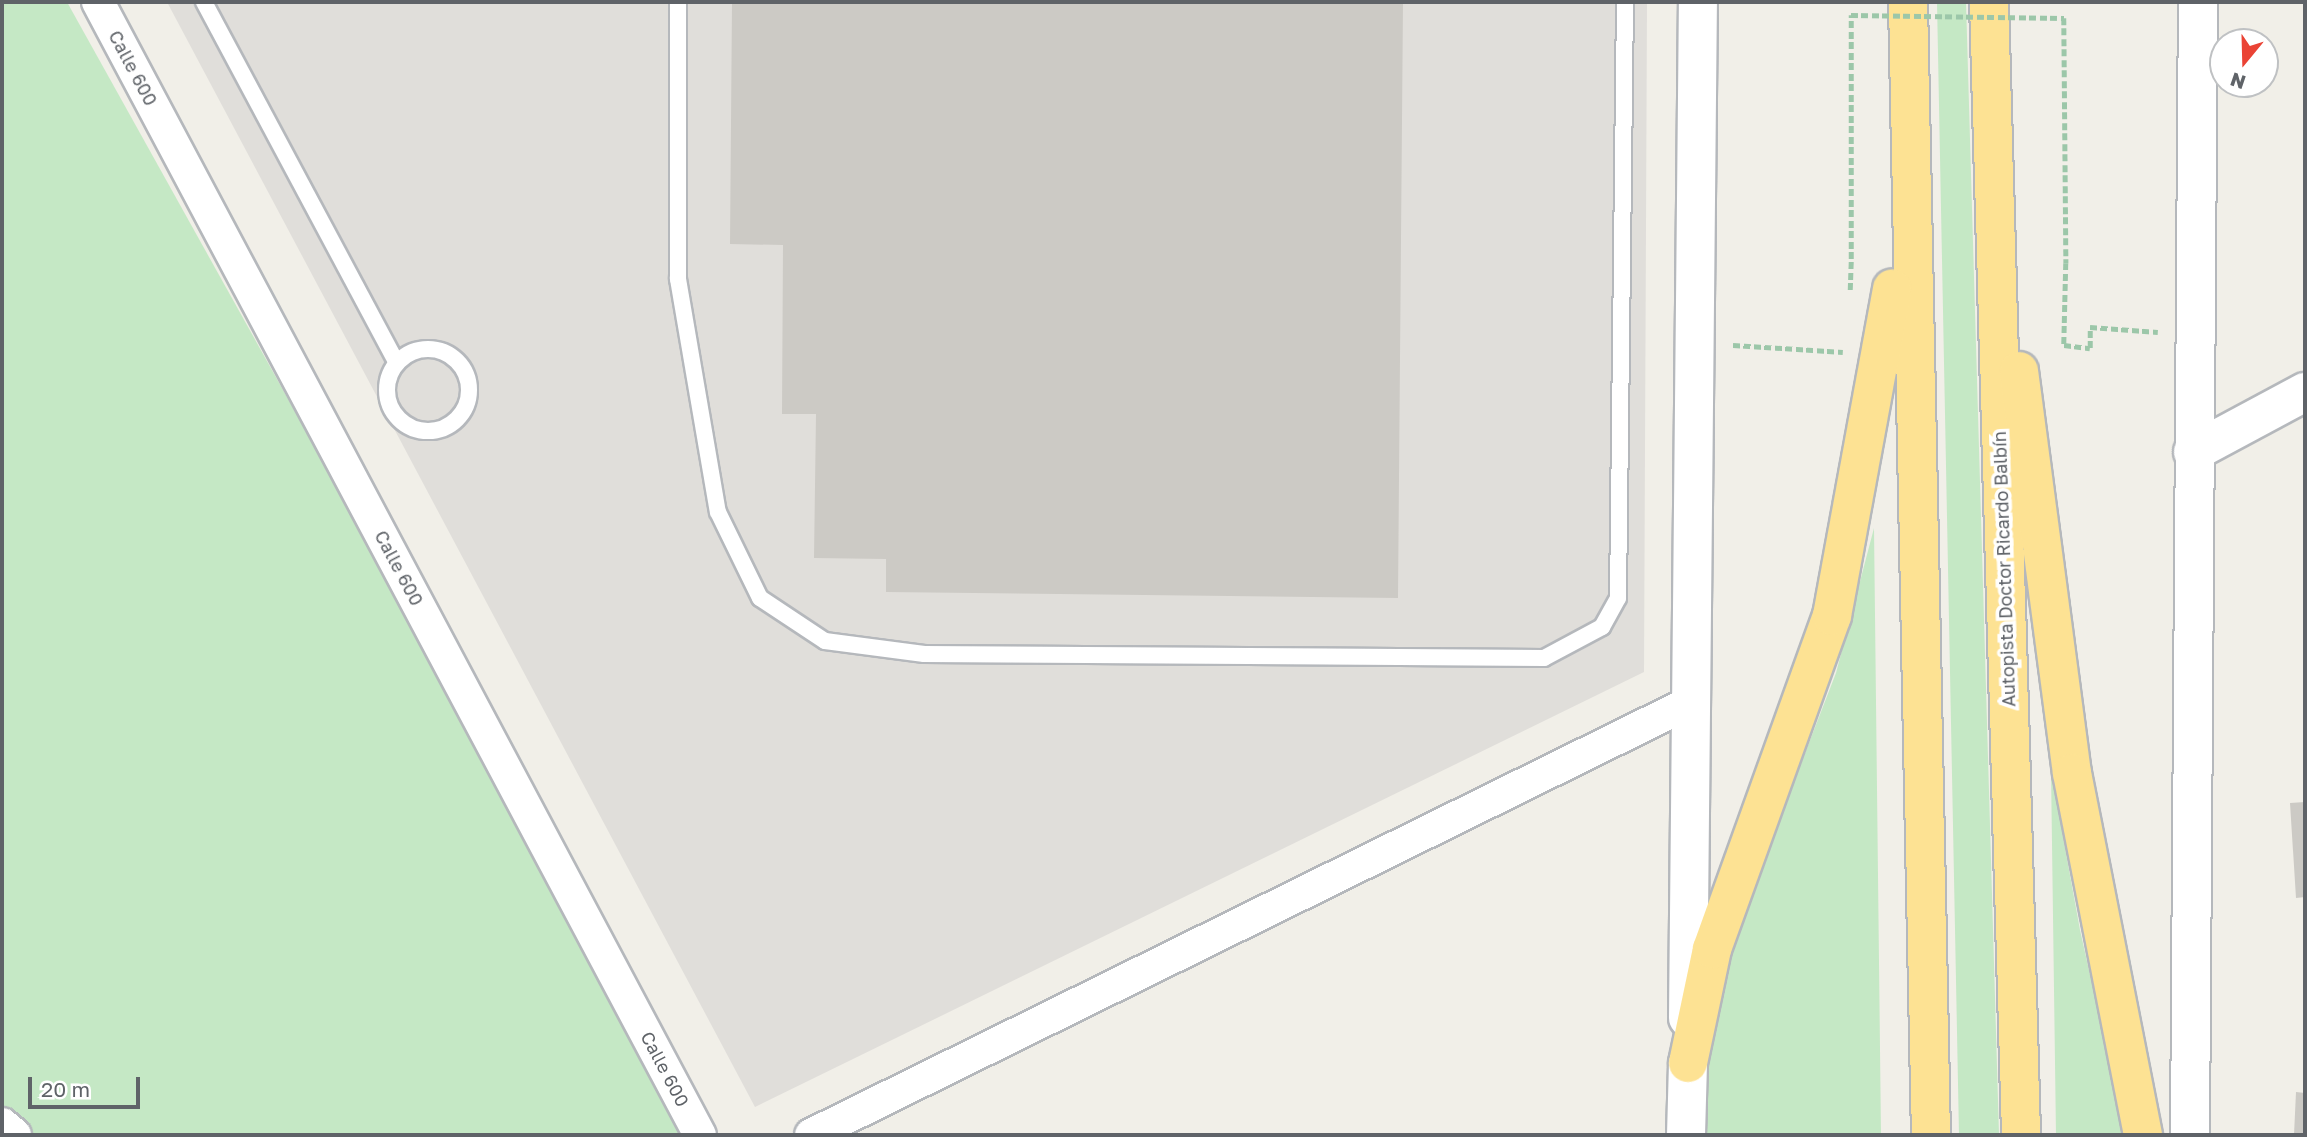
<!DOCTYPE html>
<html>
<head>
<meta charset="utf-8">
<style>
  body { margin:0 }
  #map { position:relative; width:2307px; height:1137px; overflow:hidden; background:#f1efe8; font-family:"Golos Text",sans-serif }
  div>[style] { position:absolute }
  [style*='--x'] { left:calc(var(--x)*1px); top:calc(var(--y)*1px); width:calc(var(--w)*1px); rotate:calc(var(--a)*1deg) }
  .industrial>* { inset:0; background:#e0deda }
  .green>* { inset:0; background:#c5e8c5 }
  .building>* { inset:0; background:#cccac5 }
  .path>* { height:4.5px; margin-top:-2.25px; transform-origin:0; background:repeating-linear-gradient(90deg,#9cc7a9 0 7px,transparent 0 10.5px) }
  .roads { filter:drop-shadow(2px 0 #b5b8bc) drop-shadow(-2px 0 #b5b8bc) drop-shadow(0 2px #b5b8bc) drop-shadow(0 -2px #b5b8bc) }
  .service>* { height:16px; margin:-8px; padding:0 8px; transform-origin:8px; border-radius:8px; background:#fff }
  .service>.ring { margin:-8px; padding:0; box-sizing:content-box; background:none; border:16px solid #fff; border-radius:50% }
  .minor>* { height:32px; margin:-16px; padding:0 16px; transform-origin:16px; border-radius:16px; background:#fff }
  .tertiary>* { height:38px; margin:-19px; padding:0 19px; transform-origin:19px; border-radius:19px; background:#fff }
  .secondary>* { height:38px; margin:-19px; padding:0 19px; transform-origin:19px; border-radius:19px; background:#fff }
  .motorway>* { height:38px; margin:-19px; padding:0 19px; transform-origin:19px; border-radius:19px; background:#fde293 }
  .path-bridge>* { height:4.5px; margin-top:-2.25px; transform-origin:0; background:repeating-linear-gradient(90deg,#9cc7a9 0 7px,transparent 0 10.5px) }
  span { translate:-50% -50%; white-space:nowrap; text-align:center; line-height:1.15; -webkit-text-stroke:7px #fff; paint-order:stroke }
  .street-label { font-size:18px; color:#5f6368 }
  .frame { position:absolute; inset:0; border:4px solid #5f6368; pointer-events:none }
  .north { position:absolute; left:2209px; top:28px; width:70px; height:70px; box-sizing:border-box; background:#fff; border:2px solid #bfc1c3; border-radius:50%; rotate:199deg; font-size:19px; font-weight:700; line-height:28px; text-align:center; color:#5f6368 }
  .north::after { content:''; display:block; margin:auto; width:24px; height:32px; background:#ea4335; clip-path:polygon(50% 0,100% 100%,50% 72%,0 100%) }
  .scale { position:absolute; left:28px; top:1077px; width:112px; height:32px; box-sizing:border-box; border:4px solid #5f6368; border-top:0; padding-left:9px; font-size:21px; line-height:24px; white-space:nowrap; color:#5f6368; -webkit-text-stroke:5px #fff; paint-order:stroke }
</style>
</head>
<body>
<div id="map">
  <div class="industrial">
    <div style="clip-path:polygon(167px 2px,1647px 2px,1644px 672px,755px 1107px)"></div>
  </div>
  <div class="green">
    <div style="clip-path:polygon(2px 2px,67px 2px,698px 1135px,2px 1135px)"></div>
    <div style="clip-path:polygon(1937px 2px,1966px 2px,1999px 1135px,1959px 1135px)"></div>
    <div style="clip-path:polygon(1874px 528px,1881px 1135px,1704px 1135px,1707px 1047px,1722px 968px,1836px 673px)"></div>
    <div style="clip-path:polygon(2051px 771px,2080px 930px,2126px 1135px,2056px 1135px)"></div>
  </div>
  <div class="building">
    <div style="clip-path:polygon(732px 2px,1403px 2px,1398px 598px,886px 592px,886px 559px,814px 558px,816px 414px,782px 414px,783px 245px,730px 244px)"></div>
    <div style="clip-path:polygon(2305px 802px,2305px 897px,2296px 898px,2290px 803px)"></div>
    <div style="clip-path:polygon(2296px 1092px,2305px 1093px,2305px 1135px,2294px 1135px)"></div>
  </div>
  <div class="path">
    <div style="--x:2066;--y:263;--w:82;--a:91.4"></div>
    <div style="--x:2064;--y:345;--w:26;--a:7"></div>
    <div style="--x:2090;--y:348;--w:21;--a:-90"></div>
    <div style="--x:2090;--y:327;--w:68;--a:4.2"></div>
    <div style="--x:1850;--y:290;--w:31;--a:-88"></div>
    <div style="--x:1733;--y:345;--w:110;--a:3.6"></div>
  </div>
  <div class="roads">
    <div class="service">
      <div style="--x:204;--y:2;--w:409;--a:61.9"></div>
      <div style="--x:678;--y:2;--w:277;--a:90"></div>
      <div style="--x:678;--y:279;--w:236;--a:80.3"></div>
      <div style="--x:718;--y:512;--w:96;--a:64"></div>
      <div style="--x:760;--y:598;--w:78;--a:33.5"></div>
      <div style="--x:825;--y:641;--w:100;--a:7.5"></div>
      <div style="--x:924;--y:654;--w:620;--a:0.37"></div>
      <div style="--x:1544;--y:658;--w:66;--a:-28.1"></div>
      <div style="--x:1602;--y:627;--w:33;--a:-61"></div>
      <div style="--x:1618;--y:598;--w:596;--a:-89.33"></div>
      <div class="ring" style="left:387px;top:349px;width:66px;height:66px"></div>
    </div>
    <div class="minor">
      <div style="--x:98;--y:2;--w:1283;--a:62.02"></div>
      <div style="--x:2;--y:1124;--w:17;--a:40"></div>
      <div style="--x:811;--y:1135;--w:981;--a:-26.2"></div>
    </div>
    <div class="tertiary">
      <div style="--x:2193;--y:452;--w:127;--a:-28.2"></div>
      <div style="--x:1688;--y:1018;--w:1016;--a:-89.44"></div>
      <div style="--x:2190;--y:1135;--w:1133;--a:-89.6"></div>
    </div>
    <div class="secondary">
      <div style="--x:1686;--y:1135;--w:72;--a:-88.4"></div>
    </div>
    <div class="motorway">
      <div style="--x:1908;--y:2;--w:1133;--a:88.84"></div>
      <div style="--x:1989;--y:2;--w:1133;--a:88.38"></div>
      <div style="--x:2019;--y:371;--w:405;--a:82.5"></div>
      <div style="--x:2072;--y:773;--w:369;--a:78.9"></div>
      <div style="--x:1688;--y:1063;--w:116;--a:-78.1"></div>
      <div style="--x:1712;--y:949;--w:354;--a:-70.2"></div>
      <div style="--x:1832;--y:616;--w:333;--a:-79.6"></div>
    </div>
  </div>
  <div class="path-bridge">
    <div style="--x:1851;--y:259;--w:244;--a:-90"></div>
    <div style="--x:1851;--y:15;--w:213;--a:0.8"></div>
    <div style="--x:2064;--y:18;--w:245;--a:89.5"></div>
  </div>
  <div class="street-label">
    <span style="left:133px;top:68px;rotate:62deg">Calle 600</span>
    <span style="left:399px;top:568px;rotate:62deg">Calle 600</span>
    <span style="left:2004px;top:569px;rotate:-92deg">Autopista Doctor Ricardo Balbín</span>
    <span style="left:665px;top:1069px;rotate:62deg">Calle 600</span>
  </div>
  <div class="frame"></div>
  <div class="north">N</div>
  <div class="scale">20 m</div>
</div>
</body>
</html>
